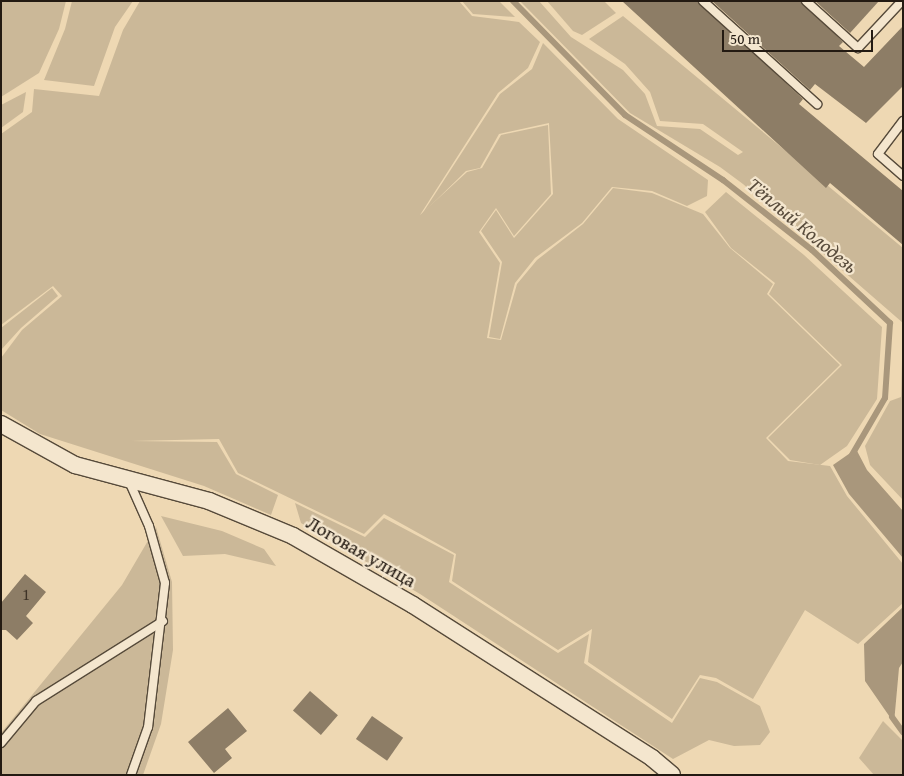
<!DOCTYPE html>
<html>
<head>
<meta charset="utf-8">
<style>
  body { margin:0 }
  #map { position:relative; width:904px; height:776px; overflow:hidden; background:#eed8b3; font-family:"Gentium Book Plus",serif }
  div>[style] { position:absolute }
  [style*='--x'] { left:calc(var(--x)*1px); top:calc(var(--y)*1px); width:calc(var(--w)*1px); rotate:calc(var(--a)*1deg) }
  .green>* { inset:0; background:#cbb898 }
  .water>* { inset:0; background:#a9977c }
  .stream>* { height:6px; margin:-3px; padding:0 3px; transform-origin:3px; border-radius:3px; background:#a9977c }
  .building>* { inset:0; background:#8d7d66; transform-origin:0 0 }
  .roads { filter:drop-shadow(1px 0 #564a3a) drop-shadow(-1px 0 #564a3a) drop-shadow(0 1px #564a3a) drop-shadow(0 -1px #564a3a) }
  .lane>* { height:8px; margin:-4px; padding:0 4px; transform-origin:4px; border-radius:4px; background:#f4e6ce }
  .street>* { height:16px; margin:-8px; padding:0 8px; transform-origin:8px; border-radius:8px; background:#f4e6ce }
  span { translate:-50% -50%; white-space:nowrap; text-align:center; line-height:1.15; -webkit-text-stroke:4.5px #f4e6ce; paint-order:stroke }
  .number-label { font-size:16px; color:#3e3327 }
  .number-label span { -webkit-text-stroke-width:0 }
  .street-label { font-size:19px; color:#231a12 }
  .water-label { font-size:20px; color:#594c3c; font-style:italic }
  .frame { position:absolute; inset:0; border:2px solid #231a12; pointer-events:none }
  .scale { position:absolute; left:722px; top:30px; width:151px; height:22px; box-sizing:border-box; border:2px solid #231a12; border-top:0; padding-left:6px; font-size:15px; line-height:18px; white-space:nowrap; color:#231a12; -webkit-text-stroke:4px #f4e6ce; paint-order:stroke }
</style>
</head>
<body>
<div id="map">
  <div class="green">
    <div style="clip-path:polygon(1px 1px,66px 1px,59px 29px,39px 73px,1px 97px)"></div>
    <div style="clip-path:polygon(72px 1px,133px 1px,115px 27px,94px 86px,44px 80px,65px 29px)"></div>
    <div style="clip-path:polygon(140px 1px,459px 1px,472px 16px,519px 22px,540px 42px,528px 68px,498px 93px,420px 215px,467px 172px,482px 168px,501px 135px,548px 125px,551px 194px,514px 236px,496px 208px,479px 232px,500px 263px,487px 338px,501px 340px,517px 284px,537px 260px,583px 224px,613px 188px,652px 193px,703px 214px,730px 248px,773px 284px,767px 294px,840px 365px,766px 438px,788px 461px,830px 466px,847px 496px,903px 564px,903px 603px,858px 644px,805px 610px,753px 699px,716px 678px,700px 675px,672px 719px,588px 662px,592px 629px,558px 650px,452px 581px,456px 554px,384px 514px,364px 534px,238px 473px,219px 439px,131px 441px,217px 442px,236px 474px,278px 495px,271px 515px,204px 486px,40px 434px,1px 410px,1px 358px,22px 330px,62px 296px,53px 286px,1px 325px,1px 134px,32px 112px,34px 89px,99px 96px,123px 30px)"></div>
    <div style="clip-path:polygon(462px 1px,499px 1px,515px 17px,473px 14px)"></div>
    <div style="clip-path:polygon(520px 1px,539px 1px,571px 37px,623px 70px,645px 94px,657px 126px,700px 129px,738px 155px,743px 152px,703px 124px,660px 121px,650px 92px,625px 64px,589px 39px,623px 16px,903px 248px,903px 500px,870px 465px,865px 446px,890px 401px,901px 397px,903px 323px,743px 184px,720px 167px,630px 113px)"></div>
    <div style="clip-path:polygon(547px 1px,604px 1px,616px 13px,582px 35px,573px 31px)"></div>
    <div style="clip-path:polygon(543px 43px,618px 119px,708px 180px,707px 196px,687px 206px,652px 191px,612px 187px,582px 223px,535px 258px,515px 283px,500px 339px,489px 337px,502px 262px,481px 231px,496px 210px,514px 238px,553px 194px,549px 123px,499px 134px,480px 168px,466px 171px,422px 214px,500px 94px,532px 69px)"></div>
    <div style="clip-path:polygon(26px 92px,23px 112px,1px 128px,1px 105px)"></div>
    <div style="clip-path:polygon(726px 192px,804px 255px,882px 327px,877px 399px,847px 446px,820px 465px,790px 460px,768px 438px,842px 365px,769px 294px,775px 283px,731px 248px,705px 212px)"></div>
    <div style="clip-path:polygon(52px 288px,58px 296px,21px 328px,1px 350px,1px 328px)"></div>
    <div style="clip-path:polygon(295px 503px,365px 537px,384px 518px,454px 555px,449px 582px,558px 653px,589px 634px,584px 663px,672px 723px,700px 678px,717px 682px,760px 706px,770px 732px,760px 745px,734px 746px,709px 740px,673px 759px,420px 594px,301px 523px)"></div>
    <div style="clip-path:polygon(161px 516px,222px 531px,264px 549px,276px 566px,225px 554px,183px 556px)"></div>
    <div style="clip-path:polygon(156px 527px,172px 582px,173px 650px,161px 724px,143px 775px,1px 775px,1px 733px,122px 585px)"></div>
    <div style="clip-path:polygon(883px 721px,903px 741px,903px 775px,874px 775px,859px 758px)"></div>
  </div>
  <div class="water">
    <div style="clip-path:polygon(856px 449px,867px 470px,903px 511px,903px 558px,849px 494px,833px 465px)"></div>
    <div style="clip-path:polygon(903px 607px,903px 662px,899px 668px,894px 723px,865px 681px,864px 644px)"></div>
  </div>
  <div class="stream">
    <div style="--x:513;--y:1;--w:160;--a:45.5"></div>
    <div style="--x:625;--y:115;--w:118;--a:33.6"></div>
    <div style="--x:723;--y:180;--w:113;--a:38.2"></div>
    <div style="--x:812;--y:250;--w:107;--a:43.1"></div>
    <div style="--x:890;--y:323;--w:75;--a:93.8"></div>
    <div style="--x:885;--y:398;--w:66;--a:120.1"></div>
    <div style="--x:892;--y:717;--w:19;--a:54"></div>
  </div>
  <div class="building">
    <div style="clip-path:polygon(622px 1px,698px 1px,803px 99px,799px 104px,903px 191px,903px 245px,830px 183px,826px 188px)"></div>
    <div style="clip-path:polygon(712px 1px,801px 1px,843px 42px,839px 46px,864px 67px,903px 26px,903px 86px,866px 123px,815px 84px,810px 90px)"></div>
    <div style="clip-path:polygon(815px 1px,879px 1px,850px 33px)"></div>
    <div style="clip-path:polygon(25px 574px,46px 592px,26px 616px,33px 623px,17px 640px,6px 630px,1px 630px,1px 603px)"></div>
    <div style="left:310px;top:691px;width:37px;height:26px;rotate:41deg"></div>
    <div style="clip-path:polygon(228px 708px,247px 731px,225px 749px,232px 758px,214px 773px,188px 742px)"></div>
    <div style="left:372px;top:716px;width:38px;height:28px;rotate:35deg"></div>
  </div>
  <div class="roads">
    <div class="lane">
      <div style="--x:703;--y:1;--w:154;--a:42.1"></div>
      <div style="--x:806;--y:1;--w:70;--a:42.1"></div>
      <div style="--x:858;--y:48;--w:64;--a:-46.9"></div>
      <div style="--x:903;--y:121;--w:41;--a:127.1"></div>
      <div style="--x:878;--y:154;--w:33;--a:41"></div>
      <div style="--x:129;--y:481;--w:49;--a:66"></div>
      <div style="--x:149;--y:526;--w:59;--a:74.3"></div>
      <div style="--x:165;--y:583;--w:145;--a:96.7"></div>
      <div style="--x:148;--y:727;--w:51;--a:109.5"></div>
      <div style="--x:1;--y:743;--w:55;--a:-50.2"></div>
      <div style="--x:36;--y:701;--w:150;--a:-32.2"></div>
    </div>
    <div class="street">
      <div style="--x:1;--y:424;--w:85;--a:29"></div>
      <div style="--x:75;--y:465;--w:139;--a:15"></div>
      <div style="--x:209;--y:501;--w:91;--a:22.6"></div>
      <div style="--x:293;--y:536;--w:138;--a:29.9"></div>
      <div style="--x:413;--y:605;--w:284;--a:32.6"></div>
      <div style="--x:652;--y:758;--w:26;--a:40"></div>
    </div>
  </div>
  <div class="number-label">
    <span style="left:26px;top:594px">1</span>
  </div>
  <div class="street-label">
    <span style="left:361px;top:552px;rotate:30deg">Логовая улица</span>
  </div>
  <div class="water-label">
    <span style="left:803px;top:225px;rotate:40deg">Тёплый Колодезь</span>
  </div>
  <div class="frame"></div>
  <div class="scale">50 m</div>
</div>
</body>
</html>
